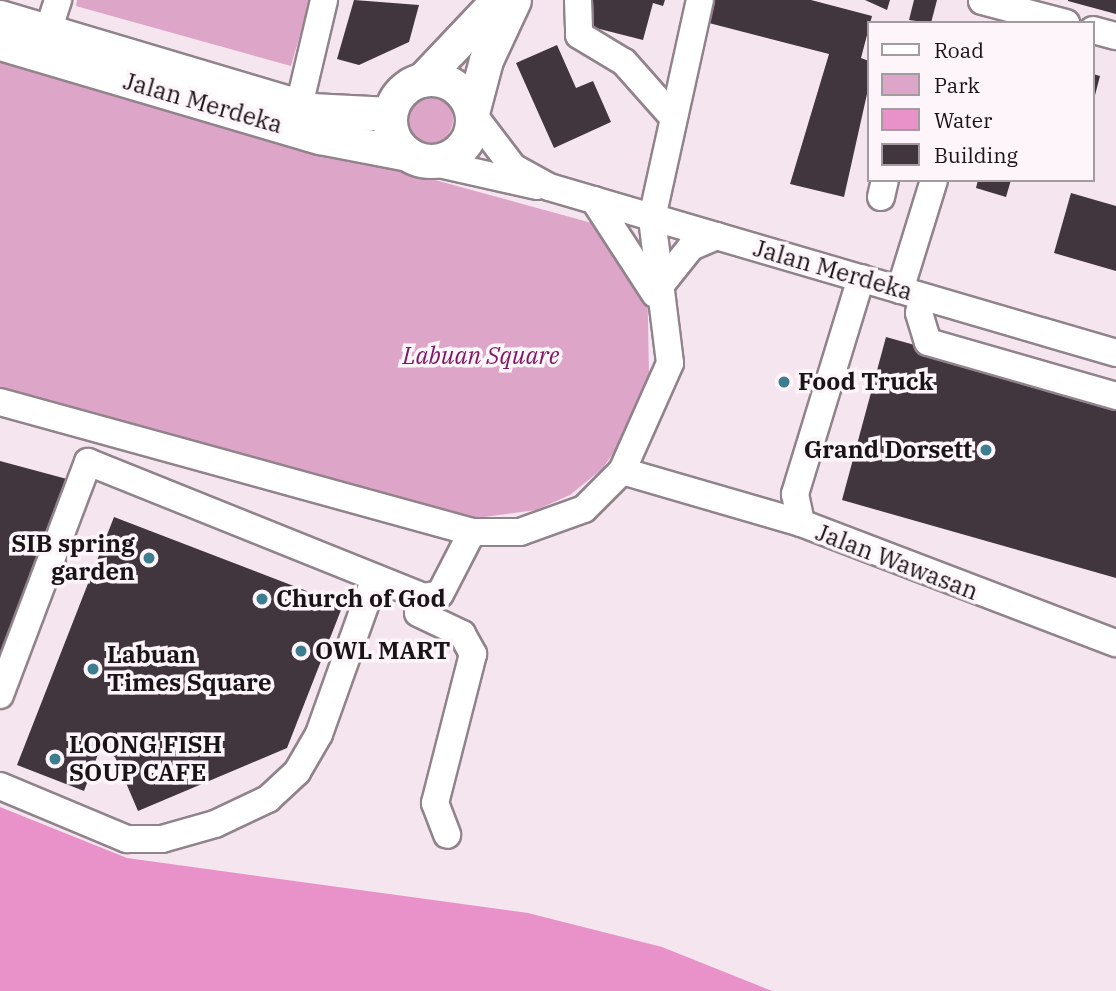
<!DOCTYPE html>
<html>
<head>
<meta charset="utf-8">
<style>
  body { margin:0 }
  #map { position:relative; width:1116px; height:991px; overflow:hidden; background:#f5e5ee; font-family:"IBM Plex Serif",serif }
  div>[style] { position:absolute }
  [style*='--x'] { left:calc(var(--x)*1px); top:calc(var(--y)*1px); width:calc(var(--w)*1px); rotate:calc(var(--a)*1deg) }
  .green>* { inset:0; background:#dda5c8 }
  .round { border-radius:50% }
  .water>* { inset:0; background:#e992ca }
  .building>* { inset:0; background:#42363e }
  .roads { filter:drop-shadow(2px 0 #91838b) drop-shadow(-2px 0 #91838b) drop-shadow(0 2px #91838b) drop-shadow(0 -2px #91838b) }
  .minor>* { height:26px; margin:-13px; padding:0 13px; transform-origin:13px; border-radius:13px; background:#fff }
  .major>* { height:33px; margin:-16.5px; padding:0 16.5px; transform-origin:16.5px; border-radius:16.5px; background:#fff }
  .major>.ring { margin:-16.5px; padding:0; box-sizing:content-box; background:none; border:33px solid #fff; border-radius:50% }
  .dots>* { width:19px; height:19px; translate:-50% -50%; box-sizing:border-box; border:4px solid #fef5fa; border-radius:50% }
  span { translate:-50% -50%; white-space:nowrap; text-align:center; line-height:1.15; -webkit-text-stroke:7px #fef5fa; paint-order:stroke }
  .street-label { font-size:24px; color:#191417 }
  .park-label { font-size:24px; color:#7d1762; font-style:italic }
  .poi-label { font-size:24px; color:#191417; font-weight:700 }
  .left { translate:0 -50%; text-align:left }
  .right { translate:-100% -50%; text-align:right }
  .legend { position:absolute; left:867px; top:21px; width:228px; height:161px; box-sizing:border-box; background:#fef5fa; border:2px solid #a29b9f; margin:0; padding:9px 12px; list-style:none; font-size:21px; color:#191417 }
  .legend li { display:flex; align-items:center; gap:14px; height:35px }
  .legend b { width:35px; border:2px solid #a29b9f }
</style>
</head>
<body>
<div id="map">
  <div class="green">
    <div style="clip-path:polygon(77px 0,310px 0,291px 66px,76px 6px)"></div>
    <div style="clip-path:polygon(0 61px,632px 234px,647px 266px,649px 377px,632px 427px,602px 469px,570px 495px,536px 510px,469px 519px,0 390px)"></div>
    <div class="round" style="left:403px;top:94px;width:50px;height:50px"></div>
  </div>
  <div class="water">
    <div style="clip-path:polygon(0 807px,127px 858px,528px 913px,662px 947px,772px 991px,0 991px)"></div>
  </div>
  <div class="building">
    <div style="clip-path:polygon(354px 0,419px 5px,409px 42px,359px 65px,337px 59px)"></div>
    <div style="clip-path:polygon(590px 0,665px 0,663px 6px,653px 3px,643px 40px,584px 25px)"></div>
    <div style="clip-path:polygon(710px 0,811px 0,872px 16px,861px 58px,869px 61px,869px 85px,844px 197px,790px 184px,829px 54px,705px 22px)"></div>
    <div style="clip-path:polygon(865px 0,890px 0,887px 10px)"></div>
    <div style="clip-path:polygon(914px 0,937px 0,931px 23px,909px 20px)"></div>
    <div style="clip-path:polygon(1116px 0,1116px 14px,1068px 1px,1068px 0)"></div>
    <div style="clip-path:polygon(557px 45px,576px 88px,593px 81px,611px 122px,554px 148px,516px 63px)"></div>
    <div style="clip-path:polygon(1093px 74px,1100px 76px,1094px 99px,1093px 98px)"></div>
    <div style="clip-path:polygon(978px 180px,1011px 180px,1006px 197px,976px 188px)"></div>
    <div style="clip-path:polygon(1071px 193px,1116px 206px,1116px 271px,1054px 253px)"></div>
    <div style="clip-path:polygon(886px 337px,1116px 401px,1116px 578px,842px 500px)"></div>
    <div style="clip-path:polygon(0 461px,78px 482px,0 683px)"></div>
    <div style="clip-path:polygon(114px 517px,343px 605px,287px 748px,138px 811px,115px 757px,100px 749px,84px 791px,17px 765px)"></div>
  </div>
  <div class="roads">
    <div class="minor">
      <div style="--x:578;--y:0;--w:35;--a:88"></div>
      <div style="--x:579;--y:35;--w:52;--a:31"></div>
      <div style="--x:624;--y:62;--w:72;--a:48.4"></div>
      <div style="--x:982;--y:1;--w:87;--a:14.7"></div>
      <div style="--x:1093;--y:30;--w:24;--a:15"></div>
      <div style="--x:48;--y:31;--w:33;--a:-72"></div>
      <div style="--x:299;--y:106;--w:109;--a:-76.7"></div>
      <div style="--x:472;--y:113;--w:68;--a:52.8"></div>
      <div style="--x:513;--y:167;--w:41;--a:29.1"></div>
      <div style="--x:549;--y:187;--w:591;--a:16.32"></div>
      <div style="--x:426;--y:161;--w:114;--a:12.7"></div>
      <div style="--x:881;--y:197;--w:17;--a:-77"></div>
      <div style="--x:594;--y:200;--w:112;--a:57"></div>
      <div style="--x:861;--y:278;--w:226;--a:107"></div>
      <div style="--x:795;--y:494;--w:30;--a:78"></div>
      <div style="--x:801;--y:523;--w:337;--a:20.9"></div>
      <div style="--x:660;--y:286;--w:50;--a:-51.5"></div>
      <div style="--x:691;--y:247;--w:28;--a:-23"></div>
      <div style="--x:900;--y:290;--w:115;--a:-72.8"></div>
      <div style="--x:923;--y:297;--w:16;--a:104"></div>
      <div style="--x:919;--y:313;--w:30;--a:73"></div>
      <div style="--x:928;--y:342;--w:196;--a:16"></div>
      <div style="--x:0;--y:402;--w:490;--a:15.4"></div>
      <div style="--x:472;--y:532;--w:48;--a:0"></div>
      <div style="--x:520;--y:532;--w:68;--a:-19.8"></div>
      <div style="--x:584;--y:509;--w:54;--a:-45"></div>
      <div style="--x:622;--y:471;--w:118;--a:-66"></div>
      <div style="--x:670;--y:363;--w:146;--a:-97.1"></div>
      <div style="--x:652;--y:218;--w:223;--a:-77.6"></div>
      <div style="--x:622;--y:471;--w:186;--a:16.2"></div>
      <div style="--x:418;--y:613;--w:49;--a:25.5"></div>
      <div style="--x:462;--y:634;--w:23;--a:61"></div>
      <div style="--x:473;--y:654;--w:154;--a:104.3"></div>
      <div style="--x:435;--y:803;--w:34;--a:69"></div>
      <div style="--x:0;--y:695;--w:249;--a:-69.3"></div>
      <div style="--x:88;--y:462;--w:362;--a:21.9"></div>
      <div style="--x:424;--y:597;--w:16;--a:-11"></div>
      <div style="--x:440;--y:594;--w:70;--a:-62.7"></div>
      <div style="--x:0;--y:786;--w:138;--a:22.7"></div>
      <div style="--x:127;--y:839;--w:35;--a:0"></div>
      <div style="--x:162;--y:839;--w:55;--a:-15.8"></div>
      <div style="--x:215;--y:824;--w:59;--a:-25.3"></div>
      <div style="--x:268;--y:799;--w:40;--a:-43"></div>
      <div style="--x:297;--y:772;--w:44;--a:-59.9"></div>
      <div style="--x:319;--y:734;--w:166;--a:-70.3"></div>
    </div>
    <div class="major">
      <div style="--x:0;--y:17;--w:325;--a:16.6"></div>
      <div style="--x:311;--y:110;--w:79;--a:2.9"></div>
      <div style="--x:0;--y:43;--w:334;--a:16.4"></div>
      <div style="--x:320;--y:137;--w:90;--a:10.9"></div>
      <div class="ring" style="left:390px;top:79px;width:49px;height:49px"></div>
      <div style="--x:422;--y:80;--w:110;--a:-46.5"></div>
      <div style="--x:472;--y:113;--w:55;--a:-75.2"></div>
      <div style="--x:486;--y:60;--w:66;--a:-65"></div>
    </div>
  </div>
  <div class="dots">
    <div style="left:784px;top:382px;background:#3c7d90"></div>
    <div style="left:986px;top:450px;background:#3c7d90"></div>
    <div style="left:149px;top:558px;background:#3c7d90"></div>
    <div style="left:262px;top:599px;background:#3c7d90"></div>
    <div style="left:301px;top:651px;background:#3c7d90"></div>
    <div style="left:93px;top:669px;background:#3c7d90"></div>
    <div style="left:55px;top:759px;background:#3c7d90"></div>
  </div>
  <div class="street-label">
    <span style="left:203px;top:103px;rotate:16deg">Jalan Merdeka</span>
    <span style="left:833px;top:270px;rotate:16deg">Jalan Merdeka</span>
    <span style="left:897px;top:562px;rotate:21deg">Jalan Wawasan</span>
  </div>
  <div class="park-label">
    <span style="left:481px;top:356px">Labuan Square</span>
  </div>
  <div class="poi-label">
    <span class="left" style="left:798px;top:382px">Food Truck</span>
    <span class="right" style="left:972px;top:450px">Grand Dorsett</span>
    <span class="right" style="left:135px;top:558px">SIB spring<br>garden</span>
    <span class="left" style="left:276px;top:599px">Church of God</span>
    <span class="left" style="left:315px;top:651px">OWL MART</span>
    <span class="left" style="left:107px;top:669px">Labuan<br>Times Square</span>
    <span class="left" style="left:69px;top:759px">LOONG FISH<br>SOUP CAFE</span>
  </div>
  <ul class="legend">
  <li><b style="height:9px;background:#fff"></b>Road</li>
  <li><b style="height:19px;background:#dda5c8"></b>Park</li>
  <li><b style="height:19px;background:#e992ca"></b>Water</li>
  <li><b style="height:19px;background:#42363e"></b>Building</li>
  </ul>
</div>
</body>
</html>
